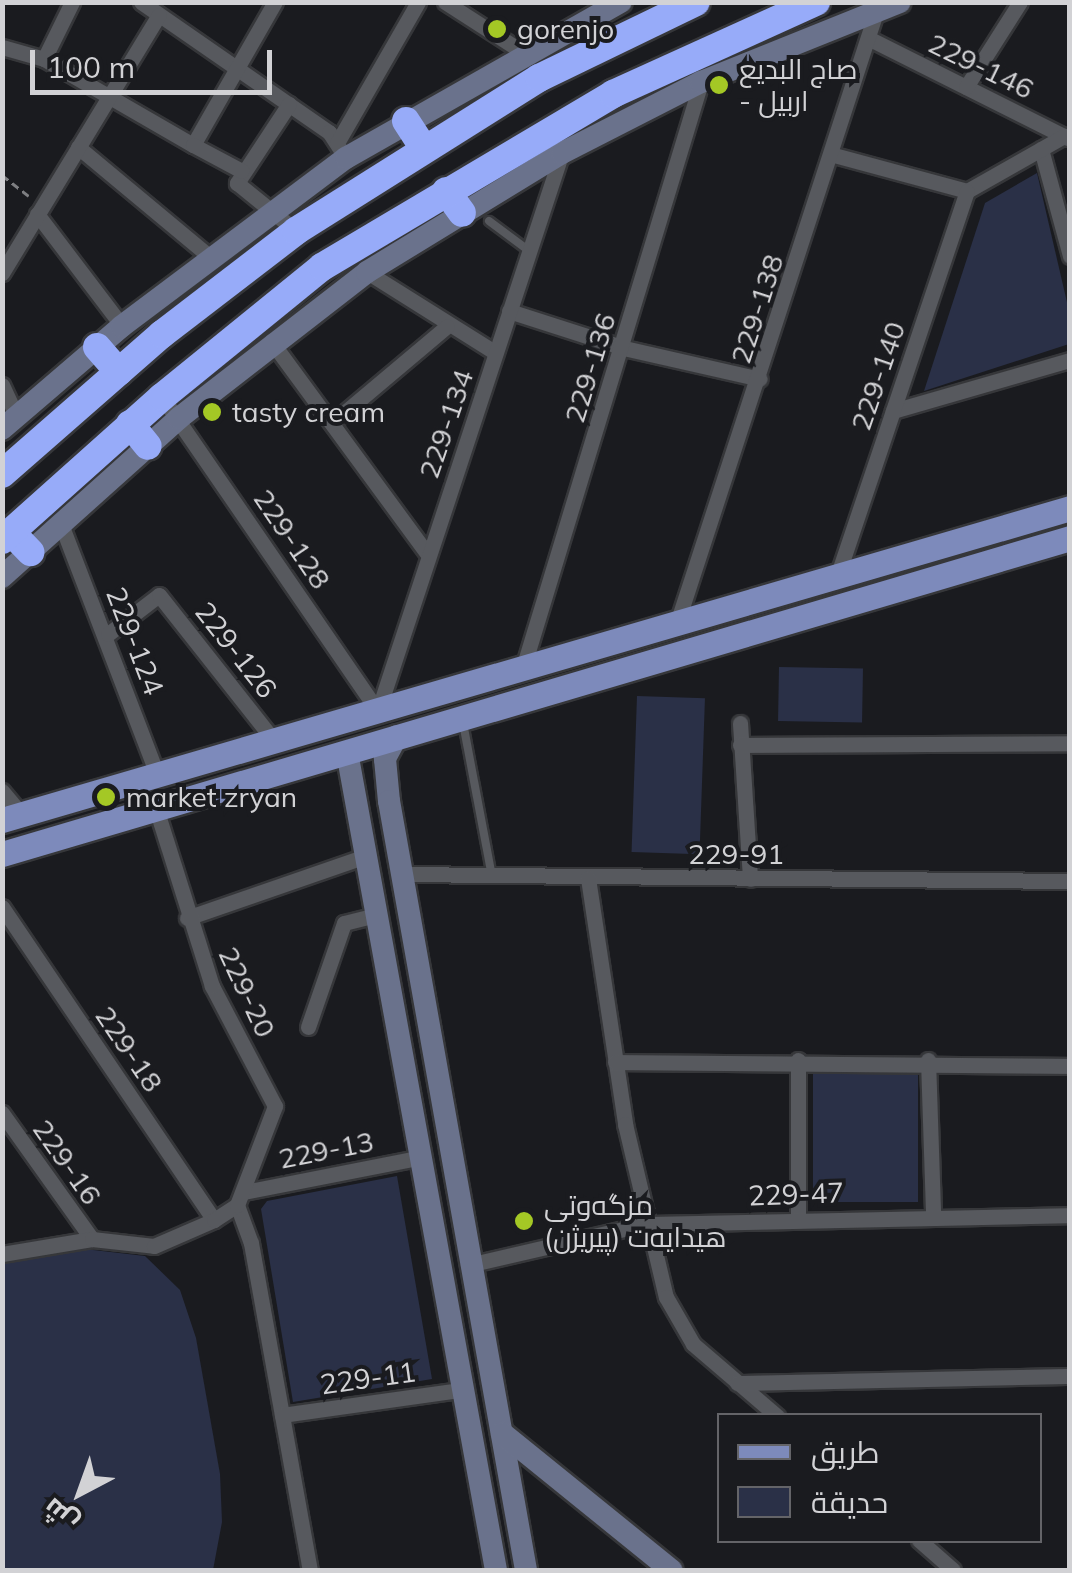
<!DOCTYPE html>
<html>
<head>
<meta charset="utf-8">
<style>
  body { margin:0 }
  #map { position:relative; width:1072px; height:1573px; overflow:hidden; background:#1a1b1f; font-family:Mulish,Cairo,sans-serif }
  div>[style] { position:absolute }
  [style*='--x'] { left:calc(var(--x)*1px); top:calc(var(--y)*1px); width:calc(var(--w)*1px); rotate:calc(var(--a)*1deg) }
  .green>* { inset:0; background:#2a3047; transform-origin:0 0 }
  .path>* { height:2.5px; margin-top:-1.25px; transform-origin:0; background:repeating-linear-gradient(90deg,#7e7f82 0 8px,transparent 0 13px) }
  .roads { filter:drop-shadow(2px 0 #36373a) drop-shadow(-2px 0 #36373a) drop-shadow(0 2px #36373a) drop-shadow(0 -2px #36373a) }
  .lane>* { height:8px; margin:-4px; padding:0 4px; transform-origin:4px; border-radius:4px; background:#57595e }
  .street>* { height:15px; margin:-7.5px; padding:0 7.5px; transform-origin:7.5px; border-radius:7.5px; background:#57595e }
  .secondary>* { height:22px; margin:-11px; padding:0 11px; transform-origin:11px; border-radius:11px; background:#6a728c }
  .primary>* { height:25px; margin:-12.5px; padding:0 12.5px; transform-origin:12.5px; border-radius:12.5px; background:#7d8abb }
  .highway>* { height:28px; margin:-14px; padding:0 14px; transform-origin:14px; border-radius:14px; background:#97abf9 }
  .dots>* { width:28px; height:28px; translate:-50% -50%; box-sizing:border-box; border:5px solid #1a1b1f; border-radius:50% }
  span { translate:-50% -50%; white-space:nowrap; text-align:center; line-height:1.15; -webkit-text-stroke:8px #1a1b1f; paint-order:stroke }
  .poi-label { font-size:28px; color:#d2d2d5 }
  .left { translate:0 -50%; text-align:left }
  .street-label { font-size:28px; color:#d2d2d5 }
  .frame { position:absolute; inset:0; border:5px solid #d2d2d5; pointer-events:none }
  .legend { position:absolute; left:717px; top:1413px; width:325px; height:130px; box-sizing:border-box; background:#1a1b1f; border:2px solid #646468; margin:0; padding:12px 18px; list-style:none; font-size:30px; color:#d2d2d5 }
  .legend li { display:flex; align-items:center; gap:20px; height:50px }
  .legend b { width:50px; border:2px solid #646468 }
  .north { position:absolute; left:30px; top:1443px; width:100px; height:100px; -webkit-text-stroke:8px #1a1b1f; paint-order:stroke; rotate:221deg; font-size:28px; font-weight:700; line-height:40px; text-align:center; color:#d2d2d5 }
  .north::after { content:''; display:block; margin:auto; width:35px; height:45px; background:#d2d2d5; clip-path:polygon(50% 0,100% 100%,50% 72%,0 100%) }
  .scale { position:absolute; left:30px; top:50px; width:242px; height:45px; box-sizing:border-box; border:5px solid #d2d2d5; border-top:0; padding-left:12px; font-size:30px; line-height:35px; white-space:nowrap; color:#d2d2d5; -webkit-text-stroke:8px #1a1b1f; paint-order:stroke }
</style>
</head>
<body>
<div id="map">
  <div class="green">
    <div style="clip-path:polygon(1037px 173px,1069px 311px,1069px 344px,924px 391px,985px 203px)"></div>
    <div style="left:779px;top:667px;width:84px;height:54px;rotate:1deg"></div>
    <div style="left:637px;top:696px;width:68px;height:156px;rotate:2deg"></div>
    <div style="left:813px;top:1073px;width:105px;height:129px"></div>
    <div style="clip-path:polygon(397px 1176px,432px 1379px,293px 1402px,261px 1209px,267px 1201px)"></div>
    <div style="clip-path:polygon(76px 1248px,145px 1256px,180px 1290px,196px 1338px,220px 1474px,222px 1522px,213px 1570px,3px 1570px,3px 1263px)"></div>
  </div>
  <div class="path">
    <div style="--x:2;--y:156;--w:9;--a:90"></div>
    <div style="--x:2;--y:175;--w:34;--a:38"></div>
  </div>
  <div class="roads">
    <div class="lane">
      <div style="--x:489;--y:221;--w:49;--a:36.6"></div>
      <div style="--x:463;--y:723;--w:156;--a:79.3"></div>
    </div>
    <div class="street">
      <div style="--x:141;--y:2;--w:229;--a:34.7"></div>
      <div style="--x:329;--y:132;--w:31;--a:57"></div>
      <div style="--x:445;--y:2;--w:94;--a:32.8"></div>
      <div style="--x:870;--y:39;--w:221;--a:26.6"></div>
      <div style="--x:2;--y:47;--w:44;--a:15.9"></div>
      <div style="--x:44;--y:59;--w:172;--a:30"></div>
      <div style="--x:193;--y:145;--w:165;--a:-60.2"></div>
      <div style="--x:44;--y:59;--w:64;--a:-63.8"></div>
      <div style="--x:966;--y:87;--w:101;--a:-57.6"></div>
      <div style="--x:289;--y:104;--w:95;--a:123.4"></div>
      <div style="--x:237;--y:183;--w:76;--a:39.1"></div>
      <div style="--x:337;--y:143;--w:163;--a:-60.1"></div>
      <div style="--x:193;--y:145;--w:55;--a:28"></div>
      <div style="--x:78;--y:147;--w:172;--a:39.8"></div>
      <div style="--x:1041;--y:149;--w:111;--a:74.8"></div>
      <div style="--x:834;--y:155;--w:138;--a:15.1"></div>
      <div style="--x:967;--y:191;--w:112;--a:-29.6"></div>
      <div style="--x:37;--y:214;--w:141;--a:52.8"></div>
      <div style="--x:367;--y:272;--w:152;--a:32.1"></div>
      <div style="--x:2;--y:273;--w:302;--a:-58.7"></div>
      <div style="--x:509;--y:311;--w:121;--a:17.8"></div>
      <div style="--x:624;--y:348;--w:139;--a:12.8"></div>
      <div style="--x:271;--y:341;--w:265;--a:53.7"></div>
      <div style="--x:2;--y:385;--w:31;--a:65"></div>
      <div style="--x:162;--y:397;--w:381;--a:55.5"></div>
      <div style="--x:893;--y:411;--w:184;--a:-16.1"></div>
      <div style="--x:332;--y:423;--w:150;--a:-40.1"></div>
      <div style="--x:61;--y:524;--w:271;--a:69"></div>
      <div style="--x:837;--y:577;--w:407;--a:-71.4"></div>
      <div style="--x:678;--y:620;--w:639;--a:-71.96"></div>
      <div style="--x:108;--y:634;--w:64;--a:-37.4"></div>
      <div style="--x:159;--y:595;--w:189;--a:51.7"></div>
      <div style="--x:523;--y:668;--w:612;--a:-73.1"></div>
      <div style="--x:378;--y:711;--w:585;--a:-71.78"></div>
      <div style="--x:740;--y:723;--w:156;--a:86.3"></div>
      <div style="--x:740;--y:745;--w:330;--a:-0.3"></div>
      <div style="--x:2;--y:791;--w:30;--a:50"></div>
      <div style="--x:401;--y:874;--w:669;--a:0.6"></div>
      <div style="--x:588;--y:878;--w:249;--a:81.4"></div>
      <div style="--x:625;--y:1124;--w:178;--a:76.7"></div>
      <div style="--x:666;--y:1297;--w:54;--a:60.1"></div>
      <div style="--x:693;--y:1344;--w:111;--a:40.6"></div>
      <div style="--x:2;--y:907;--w:378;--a:55.9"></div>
      <div style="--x:187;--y:918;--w:189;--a:-19.1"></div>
      <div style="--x:308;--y:1027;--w:110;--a:-70.9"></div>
      <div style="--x:344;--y:923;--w:34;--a:-14"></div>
      <div style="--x:928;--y:1060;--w:154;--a:88.1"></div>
      <div style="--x:615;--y:1062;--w:455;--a:0.5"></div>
      <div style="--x:2;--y:1113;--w:155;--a:54.5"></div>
      <div style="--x:244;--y:1192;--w:176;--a:-11.1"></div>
      <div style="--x:237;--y:1205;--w:40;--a:69.8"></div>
      <div style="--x:251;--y:1243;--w:332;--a:79.8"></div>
      <div style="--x:798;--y:1218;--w:158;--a:-90"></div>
      <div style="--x:2;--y:1254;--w:91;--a:-9.5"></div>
      <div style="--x:92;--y:1239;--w:62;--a:6.4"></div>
      <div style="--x:154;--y:1246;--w:65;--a:-23.4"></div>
      <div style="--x:214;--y:1220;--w:27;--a:-33"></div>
      <div style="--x:237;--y:1205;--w:106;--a:-69"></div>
      <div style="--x:275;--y:1106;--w:136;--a:-117.7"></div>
      <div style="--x:212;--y:986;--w:187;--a:-107.5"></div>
      <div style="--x:468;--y:1265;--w:183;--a:-13"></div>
      <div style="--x:646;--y:1224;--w:424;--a:-1.2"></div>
      <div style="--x:737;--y:1383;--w:333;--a:-1.2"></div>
      <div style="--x:282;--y:1415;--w:180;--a:-8"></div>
      <div style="--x:919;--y:1540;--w:45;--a:41.4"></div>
    </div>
    <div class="secondary">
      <div style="--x:2;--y:429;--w:158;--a:-40.6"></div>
      <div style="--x:122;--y:326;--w:280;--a:-36.9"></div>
      <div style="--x:346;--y:158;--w:316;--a:-29.6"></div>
      <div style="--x:2;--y:577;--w:238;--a:-41.9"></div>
      <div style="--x:179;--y:418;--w:238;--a:-37.8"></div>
      <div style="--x:367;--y:272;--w:228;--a:-31.4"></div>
      <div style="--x:562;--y:153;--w:156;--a:-27.1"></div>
      <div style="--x:701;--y:82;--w:214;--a:-21.9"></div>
      <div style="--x:397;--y:736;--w:26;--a:118"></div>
      <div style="--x:385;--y:759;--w:42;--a:84.6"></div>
      <div style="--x:389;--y:801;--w:781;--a:79.9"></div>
      <div style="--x:347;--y:752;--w:831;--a:79.68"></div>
      <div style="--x:502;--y:1433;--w:218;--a:39"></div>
    </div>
    <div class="primary">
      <div style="--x:2;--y:820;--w:1113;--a:-16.28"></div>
      <div style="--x:2;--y:854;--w:1114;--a:-16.48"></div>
    </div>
    <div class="highway">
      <div style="--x:406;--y:121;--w:30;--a:57"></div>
      <div style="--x:446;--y:191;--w:27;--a:54"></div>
      <div style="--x:97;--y:347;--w:33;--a:49"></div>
      <div style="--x:130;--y:424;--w:28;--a:51"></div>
      <div style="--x:2;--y:474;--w:213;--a:-41.2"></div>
      <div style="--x:162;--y:334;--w:169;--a:-37.5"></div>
      <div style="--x:296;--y:231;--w:287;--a:-32.2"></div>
      <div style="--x:539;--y:78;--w:174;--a:-25.8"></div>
      <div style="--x:11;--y:532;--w:28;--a:46"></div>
      <div style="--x:2;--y:540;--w:215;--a:-41.8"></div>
      <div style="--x:162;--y:397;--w:206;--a:-39.1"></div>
      <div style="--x:322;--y:267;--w:339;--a:-30.7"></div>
      <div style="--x:613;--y:94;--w:223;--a:-24.4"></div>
    </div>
  </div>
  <div class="dots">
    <div style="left:497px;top:29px;background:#a4c825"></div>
    <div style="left:719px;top:85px;background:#a4c825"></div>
    <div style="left:212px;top:412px;background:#a4c825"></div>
    <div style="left:106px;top:797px;background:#a4c825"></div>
    <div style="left:524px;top:1221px;background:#a4c825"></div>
  </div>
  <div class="poi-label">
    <span class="left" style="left:517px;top:29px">gorenjo</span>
    <span class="left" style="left:739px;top:85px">صاج البديع<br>- اربيل</span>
    <span class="left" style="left:232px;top:412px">tasty cream</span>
    <span class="left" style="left:126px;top:797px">market zryan</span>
    <span class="left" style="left:544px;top:1221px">مزگه‌وتی<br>هیدایه‌ت (پیریژن)</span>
  </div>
  <div class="street-label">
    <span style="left:981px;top:66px;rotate:26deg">229-146</span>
    <span style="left:757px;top:309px;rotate:-72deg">229-138</span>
    <span style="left:590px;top:368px;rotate:-73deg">229-136</span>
    <span style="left:878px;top:376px;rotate:-71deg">229-140</span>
    <span style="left:446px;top:424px;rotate:-71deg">229-134</span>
    <span style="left:292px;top:539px;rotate:56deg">229-128</span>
    <span style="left:135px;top:641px;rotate:69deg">229-124</span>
    <span style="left:236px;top:650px;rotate:52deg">229-126</span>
    <span style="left:736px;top:854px">229-91</span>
    <span style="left:247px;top:992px;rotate:65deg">229-20</span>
    <span style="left:129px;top:1049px;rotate:56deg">229-18</span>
    <span style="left:326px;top:1150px;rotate:-11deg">229-13</span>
    <span style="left:67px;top:1162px;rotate:55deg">229-16</span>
    <span style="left:796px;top:1194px;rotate:-2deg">229-47</span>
    <span style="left:368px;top:1378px;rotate:-8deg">229-11</span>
  </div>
  <div class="frame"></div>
  <ul class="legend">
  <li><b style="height:12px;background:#7d8abb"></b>طريق</li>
  <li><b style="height:28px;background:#2a3047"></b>حديقة</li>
  </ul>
  <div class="north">ش</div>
  <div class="scale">100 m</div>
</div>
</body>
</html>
